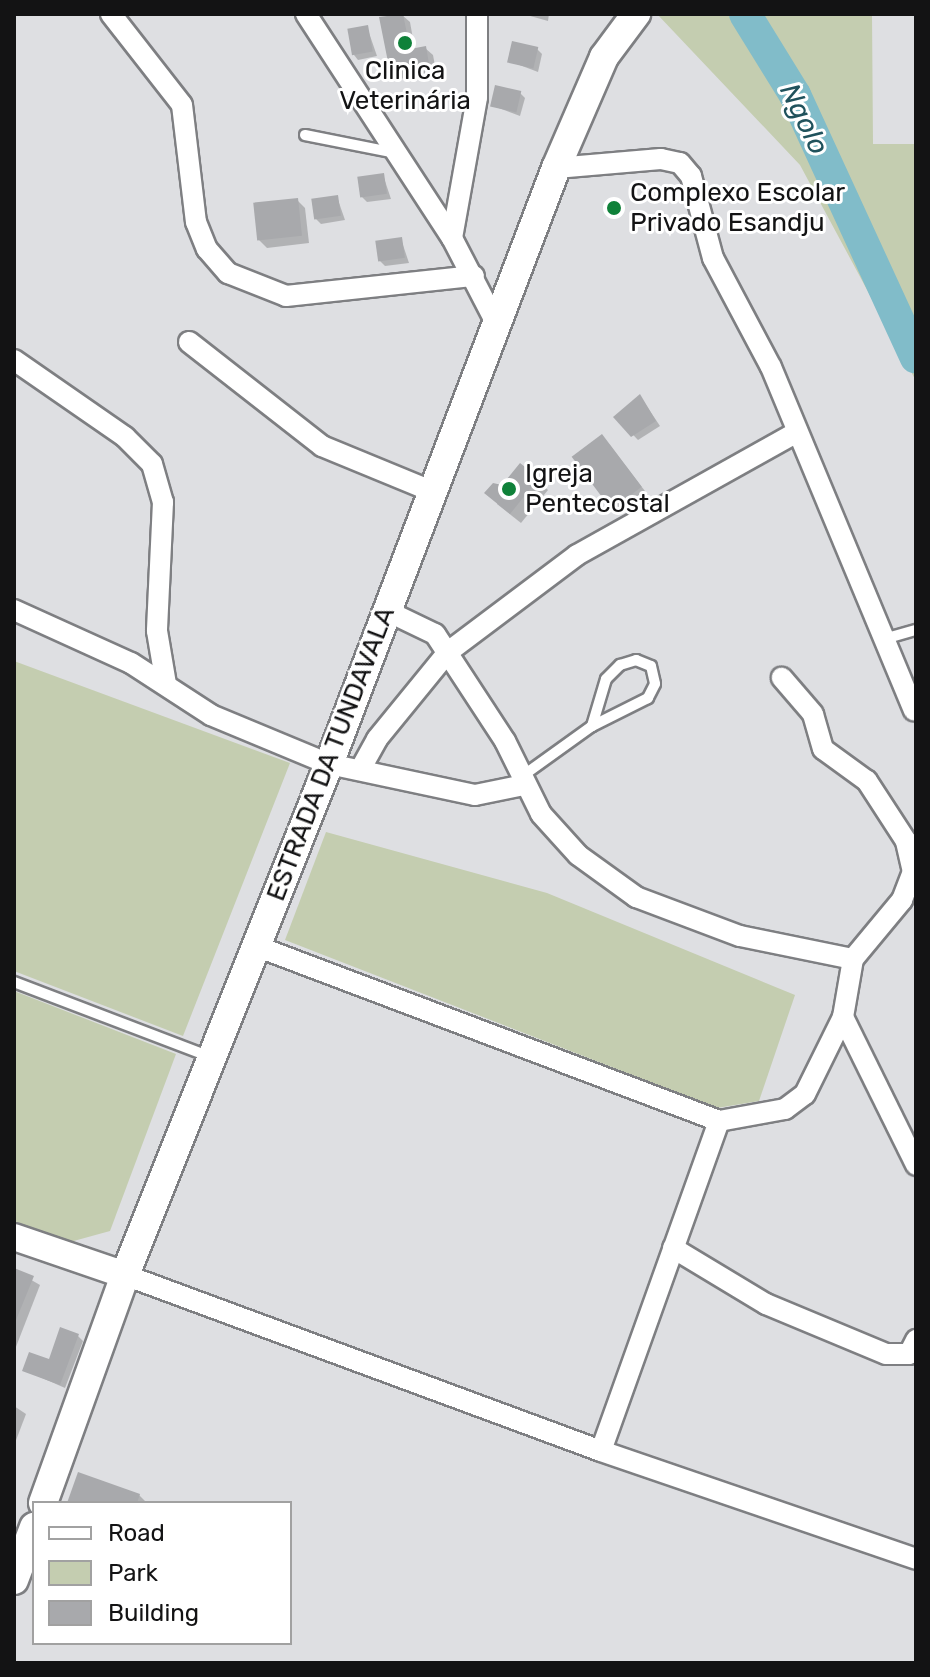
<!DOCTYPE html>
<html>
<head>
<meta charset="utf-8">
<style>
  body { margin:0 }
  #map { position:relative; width:930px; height:1677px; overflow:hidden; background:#dedfe2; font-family:Rubik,sans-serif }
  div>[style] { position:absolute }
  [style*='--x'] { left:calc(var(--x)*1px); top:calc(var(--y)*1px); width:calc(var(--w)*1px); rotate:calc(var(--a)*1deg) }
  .green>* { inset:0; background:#c4cdb0 }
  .shadow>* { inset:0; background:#0003 }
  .river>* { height:32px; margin:-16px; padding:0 16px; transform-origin:16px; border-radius:16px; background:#81bcc9 }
  .building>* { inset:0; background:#a8a9ac; transform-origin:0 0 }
  .roads { filter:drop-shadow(2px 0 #7e7f82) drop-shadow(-2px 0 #7e7f82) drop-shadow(0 2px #7e7f82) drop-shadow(0 -2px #7e7f82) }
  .service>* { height:10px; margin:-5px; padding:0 5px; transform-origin:5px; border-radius:5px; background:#fff }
  .minor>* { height:20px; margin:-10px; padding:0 10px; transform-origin:10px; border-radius:10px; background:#fff }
  .tertiary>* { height:26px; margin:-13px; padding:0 13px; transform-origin:13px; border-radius:13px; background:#fff }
  .secondary>* { height:28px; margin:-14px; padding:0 14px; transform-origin:14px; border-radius:14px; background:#fff }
  .dots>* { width:22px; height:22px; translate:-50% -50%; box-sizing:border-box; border:4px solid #fff; border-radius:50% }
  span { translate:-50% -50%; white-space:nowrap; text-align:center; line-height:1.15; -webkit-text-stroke:6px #fff; paint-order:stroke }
  .poi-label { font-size:26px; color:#131314 }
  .left { translate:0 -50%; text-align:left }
  .street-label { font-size:26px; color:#131314 }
  .water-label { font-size:28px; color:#20525c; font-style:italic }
  .frame { position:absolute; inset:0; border:16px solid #131314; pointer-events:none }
  .legend { position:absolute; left:32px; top:1501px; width:260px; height:144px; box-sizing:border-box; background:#fff; border:2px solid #a1a1a1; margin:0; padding:10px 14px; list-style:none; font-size:24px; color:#131314 }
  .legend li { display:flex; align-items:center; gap:16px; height:40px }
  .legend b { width:40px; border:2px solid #a1a1a1 }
</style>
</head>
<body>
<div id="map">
  <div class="green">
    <div style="clip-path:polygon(657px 14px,872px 14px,873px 144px,916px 144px,916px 381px,800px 165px)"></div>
    <div style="clip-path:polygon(14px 661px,290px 763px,183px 1036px,14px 971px)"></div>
    <div style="clip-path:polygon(326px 832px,547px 893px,795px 995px,759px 1101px,717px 1108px,285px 940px)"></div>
    <div style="clip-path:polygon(14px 991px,176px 1054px,110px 1231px,70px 1242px,14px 1221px)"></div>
  </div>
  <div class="shadow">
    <div style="clip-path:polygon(523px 14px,549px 14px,548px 21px)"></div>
    <div style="clip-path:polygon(402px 15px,410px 22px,415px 50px,425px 48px,433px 55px,436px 71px,400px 79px,392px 71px)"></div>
    <div style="clip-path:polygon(367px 27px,377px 56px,358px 60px,354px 55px)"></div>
    <div style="clip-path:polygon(537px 49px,542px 54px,538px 72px,509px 61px)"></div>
    <div style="clip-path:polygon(520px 93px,525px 98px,520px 116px,491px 105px)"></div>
    <div style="clip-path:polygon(383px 175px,391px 199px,367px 202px,362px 197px)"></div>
    <div style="clip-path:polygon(337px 197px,345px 220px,321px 224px,316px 219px)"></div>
    <div style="clip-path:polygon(297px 200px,305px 208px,309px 243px,267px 248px,259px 240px)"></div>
    <div style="clip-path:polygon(401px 239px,409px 263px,385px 266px,380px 261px)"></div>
    <div style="clip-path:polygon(644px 402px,660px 426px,638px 440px,616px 417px)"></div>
    <div style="clip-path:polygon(609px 444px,648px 495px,618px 510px,610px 502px)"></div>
    <div style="clip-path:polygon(538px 480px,548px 490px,521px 523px,497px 504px,503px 487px)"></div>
    <div style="clip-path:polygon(14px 1270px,40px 1285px,14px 1352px)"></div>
    <div style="clip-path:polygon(78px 1336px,83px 1341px,65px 1388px,24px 1370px,50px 1362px)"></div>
    <div style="clip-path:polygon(14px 1406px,26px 1414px,15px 1443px,14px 1442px)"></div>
    <div style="clip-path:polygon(139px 1495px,147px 1503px,70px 1503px)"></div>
  </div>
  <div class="river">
    <div style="--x:745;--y:14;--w:95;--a:58.3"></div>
    <div style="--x:795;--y:95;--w:289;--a:65.3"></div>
  </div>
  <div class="building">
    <div style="clip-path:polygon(403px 14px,410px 49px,426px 46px,429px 64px,390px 72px,379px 17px)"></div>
    <div style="left:368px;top:25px;width:27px;height:21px;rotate:80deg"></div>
    <div style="left:512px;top:41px;width:27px;height:22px;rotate:13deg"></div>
    <div style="left:495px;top:85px;width:27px;height:22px;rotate:13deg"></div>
    <div style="left:384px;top:173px;width:21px;height:27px;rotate:82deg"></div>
    <div style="left:338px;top:195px;width:21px;height:27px;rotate:82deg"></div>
    <div style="left:298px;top:198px;width:38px;height:45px;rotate:84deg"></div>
    <div style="left:402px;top:237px;width:21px;height:27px;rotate:82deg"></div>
    <div style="clip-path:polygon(640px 394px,656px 421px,631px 437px,613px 417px)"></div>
    <div style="left:602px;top:434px;width:66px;height:38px;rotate:53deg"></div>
    <div style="clip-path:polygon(520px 463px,539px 478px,510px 514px,484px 493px,493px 483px,502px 485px)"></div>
    <div style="clip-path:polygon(14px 1268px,34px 1276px,14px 1325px)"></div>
    <div style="clip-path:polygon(60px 1327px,79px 1334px,60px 1385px,22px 1371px,29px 1352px,49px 1359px)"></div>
    <div style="clip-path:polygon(78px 1472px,140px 1494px,137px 1503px,67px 1503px)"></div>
  </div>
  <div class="roads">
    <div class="service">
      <div style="--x:305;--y:135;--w:93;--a:11.2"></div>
      <div style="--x:884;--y:639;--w:33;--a:-16"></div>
      <div style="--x:521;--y:777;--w:87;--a:-35.7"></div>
      <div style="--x:592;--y:726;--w:49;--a:-73.4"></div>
      <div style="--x:606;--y:679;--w:20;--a:-45"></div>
      <div style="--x:620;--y:665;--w:17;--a:-17"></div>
      <div style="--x:636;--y:660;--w:16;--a:22"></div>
      <div style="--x:651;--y:666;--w:18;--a:77"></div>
      <div style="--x:655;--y:684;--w:16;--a:117"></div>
      <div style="--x:648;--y:698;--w:63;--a:153.4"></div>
      <div style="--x:14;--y:982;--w:210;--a:20.9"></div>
    </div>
    <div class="minor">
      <div style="--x:111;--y:14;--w:115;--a:52"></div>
      <div style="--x:182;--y:105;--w:118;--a:83.2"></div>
      <div style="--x:196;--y:222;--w:29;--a:68"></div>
      <div style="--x:207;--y:249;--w:32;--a:49"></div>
      <div style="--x:228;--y:273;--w:62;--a:21.6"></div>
      <div style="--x:286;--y:296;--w:189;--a:-6.1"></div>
      <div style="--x:306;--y:14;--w:267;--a:56.9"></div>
      <div style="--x:452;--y:238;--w:96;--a:62.6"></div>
      <div style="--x:556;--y:168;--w:105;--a:-4.9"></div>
      <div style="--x:661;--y:159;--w:19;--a:12"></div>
      <div style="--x:680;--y:163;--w:17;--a:50"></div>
      <div style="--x:691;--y:176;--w:85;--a:75"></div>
      <div style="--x:713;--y:258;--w:123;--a:62"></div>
      <div style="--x:771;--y:367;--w:372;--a:67.4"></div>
      <div style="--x:452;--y:238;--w:143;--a:-79.9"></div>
      <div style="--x:477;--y:97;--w:83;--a:-90"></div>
      <div style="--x:189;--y:342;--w:169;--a:38"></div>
      <div style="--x:322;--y:446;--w:118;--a:22.4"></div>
      <div style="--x:14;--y:360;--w:135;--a:34.7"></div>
      <div style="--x:125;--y:437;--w:38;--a:45"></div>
      <div style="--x:152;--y:464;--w:40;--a:74"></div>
      <div style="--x:163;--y:502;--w:129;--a:92.7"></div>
      <div style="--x:157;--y:631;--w:54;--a:80.4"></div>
      <div style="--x:14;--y:610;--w:128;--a:24.4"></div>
      <div style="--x:131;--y:663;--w:95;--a:33"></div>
      <div style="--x:211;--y:715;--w:128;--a:22.6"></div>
      <div style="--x:329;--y:764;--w:149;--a:12"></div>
      <div style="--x:475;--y:795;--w:50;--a:-11.5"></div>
      <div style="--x:387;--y:611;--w:53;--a:25.6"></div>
      <div style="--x:435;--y:634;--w:128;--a:56.8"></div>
      <div style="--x:505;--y:741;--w:81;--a:63.7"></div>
      <div style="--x:541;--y:814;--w:55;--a:47.9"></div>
      <div style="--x:578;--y:855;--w:72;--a:35.9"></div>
      <div style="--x:636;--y:897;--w:111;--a:20.6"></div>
      <div style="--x:740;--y:936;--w:115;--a:11.5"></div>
      <div style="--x:360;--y:770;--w:35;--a:-61"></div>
      <div style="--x:377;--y:739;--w:112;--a:-50.8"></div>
      <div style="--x:448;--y:652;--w:161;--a:-36.9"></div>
      <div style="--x:577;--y:555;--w:252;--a:-29.2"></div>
      <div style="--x:256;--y:946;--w:495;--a:20.7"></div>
      <div style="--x:719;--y:1121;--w:350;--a:109.7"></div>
      <div style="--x:843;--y:1017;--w:165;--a:63.7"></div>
      <div style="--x:719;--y:1121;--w:67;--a:-10.3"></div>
      <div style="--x:785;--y:1109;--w:25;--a:-37"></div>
      <div style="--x:805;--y:1094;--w:86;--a:-63.7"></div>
      <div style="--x:843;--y:1017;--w:59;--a:-80.2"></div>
      <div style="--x:853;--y:959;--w:77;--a:-50.3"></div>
      <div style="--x:902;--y:900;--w:30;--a:-69"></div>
      <div style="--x:913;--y:872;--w:32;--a:-103"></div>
      <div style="--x:906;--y:841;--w:72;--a:-123"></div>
      <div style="--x:867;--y:781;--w:54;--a:-144"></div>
      <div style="--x:823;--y:749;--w:36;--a:-106"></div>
      <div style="--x:813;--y:714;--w:48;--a:-130.7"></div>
      <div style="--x:673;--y:1248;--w:109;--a:31.1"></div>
      <div style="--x:766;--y:1304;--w:130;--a:22.6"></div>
      <div style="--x:886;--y:1354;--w:23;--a:0"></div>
      <div style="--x:909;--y:1354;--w:16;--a:-63"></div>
      <div style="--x:125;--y:1275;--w:507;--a:20.29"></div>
      <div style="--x:601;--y:1451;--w:333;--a:18.9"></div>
    </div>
    <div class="tertiary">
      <div style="--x:14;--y:1237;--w:117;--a:18.9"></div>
    </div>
    <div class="secondary">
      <div style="--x:43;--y:1503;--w:242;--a:-70.2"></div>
      <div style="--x:125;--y:1275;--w:550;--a:-68.24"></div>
      <div style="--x:329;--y:764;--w:638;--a:-69.15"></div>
      <div style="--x:556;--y:168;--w:121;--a:-66.6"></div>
      <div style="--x:604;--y:57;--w:54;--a:-53.3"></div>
      <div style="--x:14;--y:1580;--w:57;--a:-69.3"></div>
    </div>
  </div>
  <div class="dots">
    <div style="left:405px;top:43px;background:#0f8139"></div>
    <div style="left:614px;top:208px;background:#0f8139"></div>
    <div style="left:509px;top:489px;background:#0f8139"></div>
  </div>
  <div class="poi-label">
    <span style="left:405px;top:86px">Clinica<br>Veterinária</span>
    <span class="left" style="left:630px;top:208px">Complexo Escolar<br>Privado Esandju</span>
    <span class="left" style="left:525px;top:489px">Igreja<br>Pentecostal</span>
  </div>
  <div class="street-label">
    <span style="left:331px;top:754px;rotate:-69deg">ESTRADA DA TUNDAVALA</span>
  </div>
  <div class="water-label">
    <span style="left:804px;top:119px;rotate:64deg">Ngolo</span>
  </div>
  <div class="frame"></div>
  <ul class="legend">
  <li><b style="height:10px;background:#fff"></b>Road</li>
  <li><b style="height:22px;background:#c4cdb0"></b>Park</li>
  <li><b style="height:22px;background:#a8a9ac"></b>Building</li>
  </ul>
</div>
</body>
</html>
